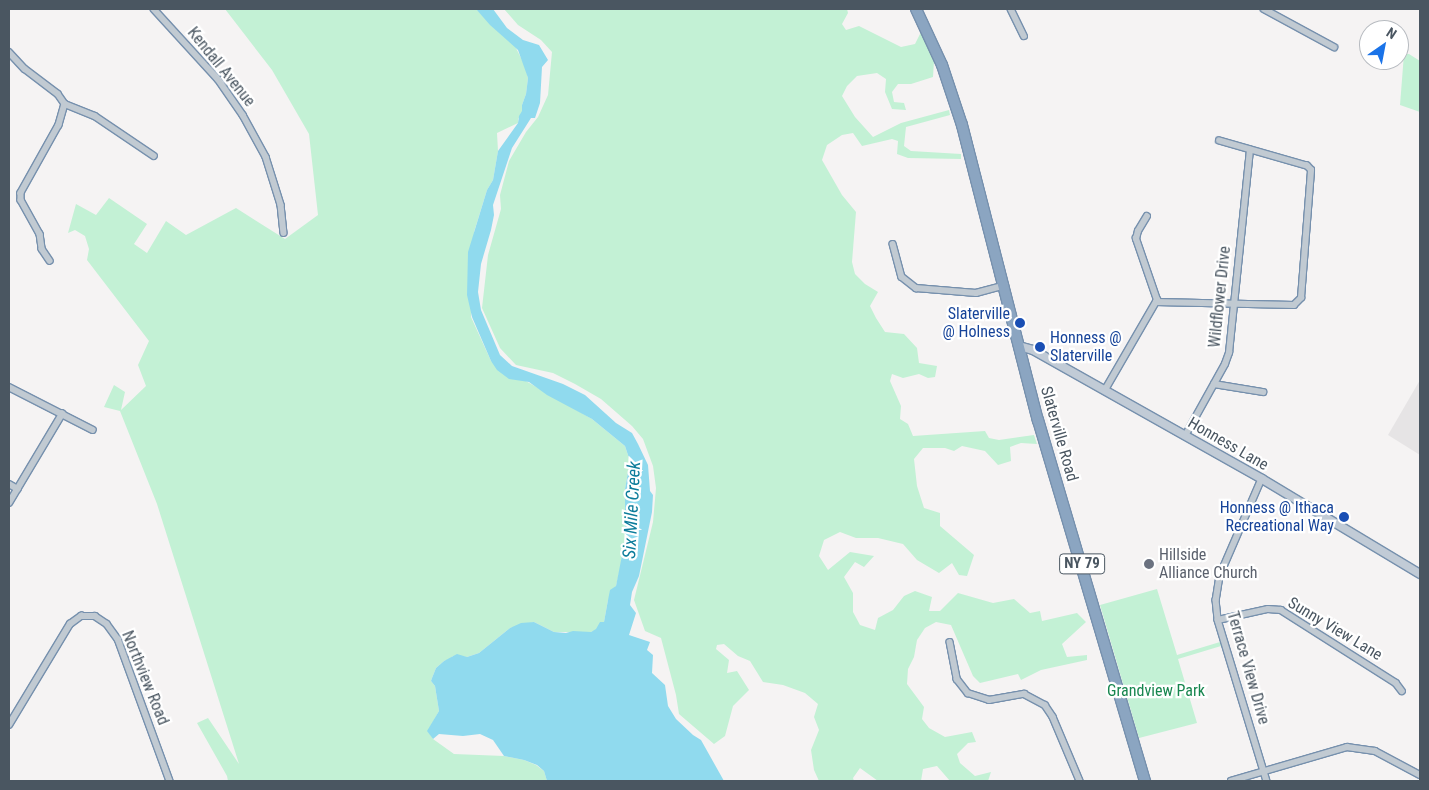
<!DOCTYPE html>
<html>
<head>
<meta charset="utf-8">
<style>
  body { margin:0 }
  #map { position:relative; width:1429px; height:790px; overflow:hidden; background:#f5f3f3; font-family:"Roboto Condensed",sans-serif }
  div>[style] { position:absolute }
  [style*='--x'] { left:calc(var(--x)*1px); top:calc(var(--y)*1px); width:calc(var(--w)*1px); rotate:calc(var(--a)*1deg) }
  .education>* { inset:0; background:#e6e4e5 }
  .green>* { inset:0; background:#c3f1d5 }
  .water>* { inset:0; background:#90daee }
  .roads { filter:drop-shadow(1px 0 #7690ad) drop-shadow(-1px 0 #7690ad) drop-shadow(0 1px #7690ad) drop-shadow(0 -1px #7690ad) }
  .street>* { height:5.5px; margin:-2.75px; padding:0 2.75px; transform-origin:2.75px; border-radius:2.75px; background:#c1cad2 }
  .secondary>* { height:8px; margin:-4px; padding:0 4px; transform-origin:4px; border-radius:4px; background:#c1cbd6 }
  .highway>* { height:10px; margin:-5px; padding:0 5px; transform-origin:5px; border-radius:5px; background:#8ba5c1 }
  .dots>* { width:14px; height:14px; translate:-50% -50%; box-sizing:border-box; border:2px solid #fff; border-radius:50% }
  span { translate:-50% -50%; white-space:nowrap; text-align:center; line-height:1.15; -webkit-text-stroke:4.5px #fff; paint-order:stroke }
  .shield-label span { padding:1px 4px; background:#fff; border:1px solid; border-radius:4px; -webkit-text-stroke-width:0 }
  .shield-label { font-size:15px; color:#4a5661; font-weight:700 }
  .street-label { font-size:16px; color:#4a5661 }
  .transit-label { font-size:16px; color:#164399 }
  .right { translate:-100% -50%; text-align:right }
  .left { translate:0 -50%; text-align:left }
  .worship-label { font-size:16px; color:#5b616d }
  .park-label { font-size:16px; color:#17864f }
  .water-label { font-size:18px; color:#0c7c9b; font-style:italic }
  .frame { position:absolute; inset:0; border:10px solid #4a5661; pointer-events:none }
  .north { position:absolute; left:1359px; top:20px; width:50px; height:50px; box-sizing:border-box; background:#fff; border:1px solid #b7bbc0; border-radius:50%; rotate:33deg; font-size:14px; font-weight:700; line-height:20px; text-align:center; color:#4a5661 }
  .north::after { content:''; display:block; margin:auto; width:18px; height:22px; background:#1a73e8; clip-path:polygon(50% 0,100% 100%,50% 72%,0 100%) }
</style>
</head>
<body>
<div id="map">
  <div class="education">
    <div style="clip-path:polygon(1420px 380px,1420px 455px,1388px 435px)"></div>
  </div>
  <div class="green">
    <div style="clip-path:polygon(225px 9px,476px 9px,515px 46px,525px 66px,528px 78px,526px 94px,522px 105px,523px 111px,518px 119px,518px 123px,497px 133px,498px 151px,493px 180px,487px 190px,474px 232px,471px 317px,491px 361px,592px 419px,625px 446px,630px 461px,625px 489px,627px 503px,624px 552px,616px 586px,608px 600px,604px 622px,596px 630px,591px 632px,554px 632px,534px 622px,510px 628px,479px 653px,467px 657px,453px 656px,450px 659px,444px 661px,436px 668px,432px 678px,431px 681px,435px 686px,439px 711px,428px 731px,433px 739px,454px 754px,504px 756px,524px 760px,536px 765px,544px 771px,547px 781px,228px 781px,227px 776px,197px 723px,208px 718px,239px 764px,157px 504px,120px 411px,104px 407px,114px 385px,125px 392px,121px 410px,146px 386px,138px 365px,149px 341px,87px 260px,89px 249px,85px 236px,75px 230px,68px 233px,76px 204px,96px 215px,109px 198px,147px 224px,134px 244px,147px 253px,166px 221px,186px 235px,236px 208px,285px 239px,318px 215px,309px 134px,272px 70px)"></div>
    <div style="clip-path:polygon(504px 9px,847px 9px,848px 13px,842px 24px,846px 30px,859px 26px,901px 47px,915px 44px,921px 32px,934px 61px,933px 77px,911px 84px,898px 84px,892px 92px,894px 102px,904px 103px,906px 110px,892px 109px,885px 92px,886px 79px,877px 73px,857px 76px,847px 86px,842px 96px,855px 117px,873px 137px,901px 123px,949px 110px,950px 115px,906px 127px,904px 146px,911px 151px,961px 154px,961px 159px,908px 158px,897px 154px,898px 141px,892px 139px,862px 146px,853px 133px,842px 135px,827px 145px,822px 160px,842px 195px,856px 212px,852px 262px,855px 274px,865px 284px,878px 292px,870px 306px,876px 318px,885px 332px,904px 334px,917px 348px,919px 363px,937px 366px,935px 377px,928px 378px,919px 374px,903px 378px,892px 374px,890px 381px,901px 406px,900px 419px,908px 424px,913px 436px,985px 431px,989px 438px,999px 440px,1034px 435px,1037px 444px,1021px 443px,1010px 447px,1011px 461px,998px 465px,985px 451px,962px 446px,954px 451px,945px 448px,923px 448px,914px 459px,917px 486px,924px 508px,940px 513px,940px 526px,974px 555px,967px 576px,959px 575px,952px 563px,939px 573px,917px 560px,903px 544px,878px 538px,856px 538px,840px 532px,824px 540px,819px 556px,828px 570px,850px 552px,874px 556px,864px 567px,855px 562px,844px 577px,853px 593px,853px 612px,860px 625px,875px 630px,878px 618px,893px 610px,904px 596px,915px 591px,932px 597px,929px 611px,940px 611px,958px 593px,993px 603px,1014px 599px,1030px 613px,1040px 611px,1042px 621px,1077px 613px,1086px 622px,1062px 644px,1067px 657px,1087px 655px,1087px 660px,1041px 670px,1021px 680px,1018px 674px,980px 683px,973px 676px,951px 625px,936px 622px,925px 628px,917px 640px,914px 657px,908px 669px,907px 684px,924px 707px,922px 719px,929px 728px,945px 737px,972px 732px,976px 742px,968px 743px,957px 754px,960px 763px,975px 776px,991px 772px,988px 781px,950px 781px,937px 766px,923px 769px,921px 781px,878px 781px,860px 768px,853px 778px,854px 781px,819px 781px,814px 770px,811px 750px,819px 730px,814px 717px,818px 704px,805px 693px,783px 685px,763px 682px,750px 661px,738px 656px,724px 644px,717px 645px,716px 649px,729px 660px,727px 673px,737px 671px,749px 690px,733px 706px,725px 736px,714px 744px,679px 714px,676px 695px,661px 638px,645px 631px,634px 600px,653px 522px,656px 488px,653px 466px,643px 439px,632px 426px,601px 399px,575px 384px,553px 373px,516px 365px,500px 348px,482px 308px,488px 255px,501px 209px,500px 195px,509px 161px,526px 132px,538px 117px,548px 95px,552px 52px,541px 40px,518px 25px)"></div>
    <div style="clip-path:polygon(1404px 54px,1409px 54px,1420px 61px,1420px 112px,1400px 105px)"></div>
    <div style="clip-path:polygon(1157px 589px,1177px 655px,1220px 642px,1221px 646px,1178px 659px,1197px 723px,1139px 738px,1100px 605px)"></div>
  </div>
  <div class="water">
    <div style="clip-path:polygon(476px 9px,493px 9px,507px 28px,523px 40px,539px 45px,548px 60px,542px 67px,540px 103px,535px 118px,531px 118px,512px 148px,493px 205px,494px 215px,491px 230px,481px 264px,478px 292px,481px 310px,500px 355px,512px 366px,563px 384px,585px 395px,616px 423px,632px 433px,638px 444px,648px 465px,650px 491px,653px 495px,652px 512px,639px 576px,632px 592px,630px 605px,636px 613px,629px 635px,650px 642px,647px 650px,653px 655px,652px 673px,665px 685px,668px 706px,676px 719px,693px 735px,701px 740px,724px 781px,547px 781px,544px 771px,537px 765px,524px 760px,504px 756px,493px 740px,480px 734px,463px 736px,439px 734px,433px 739px,427px 731px,439px 711px,435px 686px,431px 681px,432px 678px,436px 668px,444px 661px,457px 654px,467px 657px,479px 653px,510px 628px,521px 623px,534px 622px,554px 632px,566px 633px,573px 631px,591px 632px,596px 629px,600px 622px,604px 622px,608px 600px,610px 590px,616px 586px,625px 540px,625px 489px,630px 461px,625px 446px,592px 419px,547px 395px,529px 382px,509px 379px,497px 370px,491px 361px,472px 317px,467px 295px,468px 252px,487px 190px,493px 180px,498px 151px,518px 123px,519px 116px,522px 111px,522px 105px,526px 94px,528px 78px,518px 50px,490px 25px)"></div>
  </div>
  <div class="roads">
    <div class="street">
      <div style="--x:154;--y:9;--w:95;--a:47.6"></div>
      <div style="--x:218;--y:79;--w:44;--a:55.2"></div>
      <div style="--x:243;--y:115;--w:48;--a:61.3"></div>
      <div style="--x:266;--y:157;--w:50;--a:72.6"></div>
      <div style="--x:281;--y:205;--w:28;--a:84"></div>
      <div style="--x:1011;--y:9;--w:30;--a:64"></div>
      <div style="--x:1264;--y:9;--w:80;--a:28.5"></div>
      <div style="--x:9;--y:52;--w:23;--a:47"></div>
      <div style="--x:25;--y:69;--w:41;--a:37.1"></div>
      <div style="--x:58;--y:94;--w:12;--a:55"></div>
      <div style="--x:65;--y:104;--w:22;--a:106"></div>
      <div style="--x:59;--y:125;--w:78;--a:119.2"></div>
      <div style="--x:21;--y:193;--w:7;--a:90"></div>
      <div style="--x:21;--y:200;--w:39;--a:61"></div>
      <div style="--x:40;--y:234;--w:15;--a:82"></div>
      <div style="--x:42;--y:249;--w:14;--a:56"></div>
      <div style="--x:65;--y:104;--w:32;--a:22"></div>
      <div style="--x:95;--y:116;--w:71;--a:34.1"></div>
      <div style="--x:893;--y:244;--w:34;--a:75"></div>
      <div style="--x:902;--y:277;--w:18;--a:38"></div>
      <div style="--x:916;--y:288;--w:60;--a:4.8"></div>
      <div style="--x:976;--y:293;--w:30;--a:-15"></div>
      <div style="--x:1156;--y:302;--w:138;--a:1.2"></div>
      <div style="--x:1294;--y:305;--w:10;--a:-45"></div>
      <div style="--x:1301;--y:298;--w:128;--a:-85.5"></div>
      <div style="--x:1311;--y:170;--w:6;--a:-135"></div>
      <div style="--x:1307;--y:166;--w:91;--a:-164"></div>
      <div style="--x:1214;--y:384;--w:50;--a:9.3"></div>
      <div style="--x:9;--y:387;--w:94;--a:27.1"></div>
      <div style="--x:1105;--y:390;--w:104;--a:-60"></div>
      <div style="--x:1157;--y:300;--w:65;--a:-109"></div>
      <div style="--x:1136;--y:239;--w:8;--a:-76"></div>
      <div style="--x:1138;--y:231;--w:17;--a:-59"></div>
      <div style="--x:1185;--y:436;--w:82;--a:-60.9"></div>
      <div style="--x:1225;--y:364;--w:12;--a:-70"></div>
      <div style="--x:1229;--y:353;--w:204;--a:-84.1"></div>
      <div style="--x:1262;--y:479;--w:106;--a:113.4"></div>
      <div style="--x:1220;--y:576;--w:24;--a:99"></div>
      <div style="--x:1216;--y:600;--w:20;--a:84"></div>
      <div style="--x:1218;--y:620;--w:168;--a:73.1"></div>
      <div style="--x:9;--y:484;--w:10;--a:29"></div>
      <div style="--x:9;--y:503;--w:104;--a:-59.2"></div>
      <div style="--x:1218;--y:620;--w:51;--a:-12.4"></div>
      <div style="--x:1268;--y:609;--w:13;--a:4"></div>
      <div style="--x:1281;--y:610;--w:136;--a:32.4"></div>
      <div style="--x:1396;--y:683;--w:10;--a:53"></div>
      <div style="--x:950;--y:642;--w:38;--a:79"></div>
      <div style="--x:957;--y:679;--w:18;--a:52"></div>
      <div style="--x:968;--y:693;--w:22;--a:18"></div>
      <div style="--x:989;--y:700;--w:36;--a:-10"></div>
      <div style="--x:1024;--y:694;--w:24;--a:28"></div>
      <div style="--x:1045;--y:705;--w:14;--a:56"></div>
      <div style="--x:1053;--y:717;--w:69;--a:67.1"></div>
      <div style="--x:9;--y:725;--w:118;--a:-58.9"></div>
      <div style="--x:70;--y:624;--w:14;--a:-36"></div>
      <div style="--x:81;--y:616;--w:14;--a:0"></div>
      <div style="--x:95;--y:616;--w:14;--a:34"></div>
      <div style="--x:107;--y:624;--w:19;--a:54"></div>
      <div style="--x:118;--y:639;--w:151;--a:69.9"></div>
      <div style="--x:1231;--y:781;--w:121;--a:-16.3"></div>
      <div style="--x:1347;--y:747;--w:28;--a:8"></div>
      <div style="--x:1375;--y:751;--w:51;--a:28.1"></div>
    </div>
    <div class="secondary">
      <div style="--x:1019;--y:346;--w:15;--a:16"></div>
      <div style="--x:1033;--y:350;--w:263;--a:29.4"></div>
      <div style="--x:1262;--y:479;--w:184;--a:31"></div>
    </div>
    <div class="highway">
      <div style="--x:916;--y:9;--w:62;--a:65.1"></div>
      <div style="--x:942;--y:65;--w:63;--a:71.6"></div>
      <div style="--x:962;--y:125;--w:305;--a:75.6"></div>
      <div style="--x:1038;--y:420;--w:377;--a:73.5"></div>
    </div>
  </div>
  <div class="dots">
    <div style="left:1020px;top:323px;background:#1a4fb4"></div>
    <div style="left:1040px;top:347px;background:#1a4fb4"></div>
    <div style="left:1344px;top:517px;background:#1a4fb4"></div>
    <div style="left:1149px;top:564px;background:#6b7280"></div>
  </div>
  <div class="shield-label">
    <span style="left:1082px;top:564px">NY 79</span>
  </div>
  <div class="street-label">
    <span style="left:221px;top:67px;rotate:51deg">Kendall Avenue</span>
    <span style="left:1220px;top:297px;rotate:-84deg">Wildflower Drive</span>
    <span style="left:1059px;top:434px;rotate:74deg">Slaterville Road</span>
    <span style="left:1228px;top:444px;rotate:30deg">Honness Lane</span>
    <span style="left:1335px;top:629px;rotate:31deg">Sunny View Lane</span>
    <span style="left:1248px;top:668px;rotate:74deg">Terrace View Drive</span>
    <span style="left:145px;top:678px;rotate:68deg">Northview Road</span>
  </div>
  <div class="transit-label">
    <span class="right" style="left:1010px;top:323px">Slaterville<br>@ Holness</span>
    <span class="left" style="left:1050px;top:347px">Honness @<br>Slaterville</span>
    <span class="right" style="left:1334px;top:517px">Honness @ Ithaca<br>Recreational Way</span>
  </div>
  <div class="worship-label">
    <span class="left" style="left:1159px;top:564px">Hillside<br>Alliance Church</span>
  </div>
  <div class="park-label">
    <span style="left:1156px;top:691px">Grandview Park</span>
  </div>
  <div class="water-label">
    <span style="left:632px;top:510px;rotate:-87deg">Six Mile Creek</span>
  </div>
  <div class="frame"></div>
  <div class="north">N</div>
</div>
</body>
</html>
